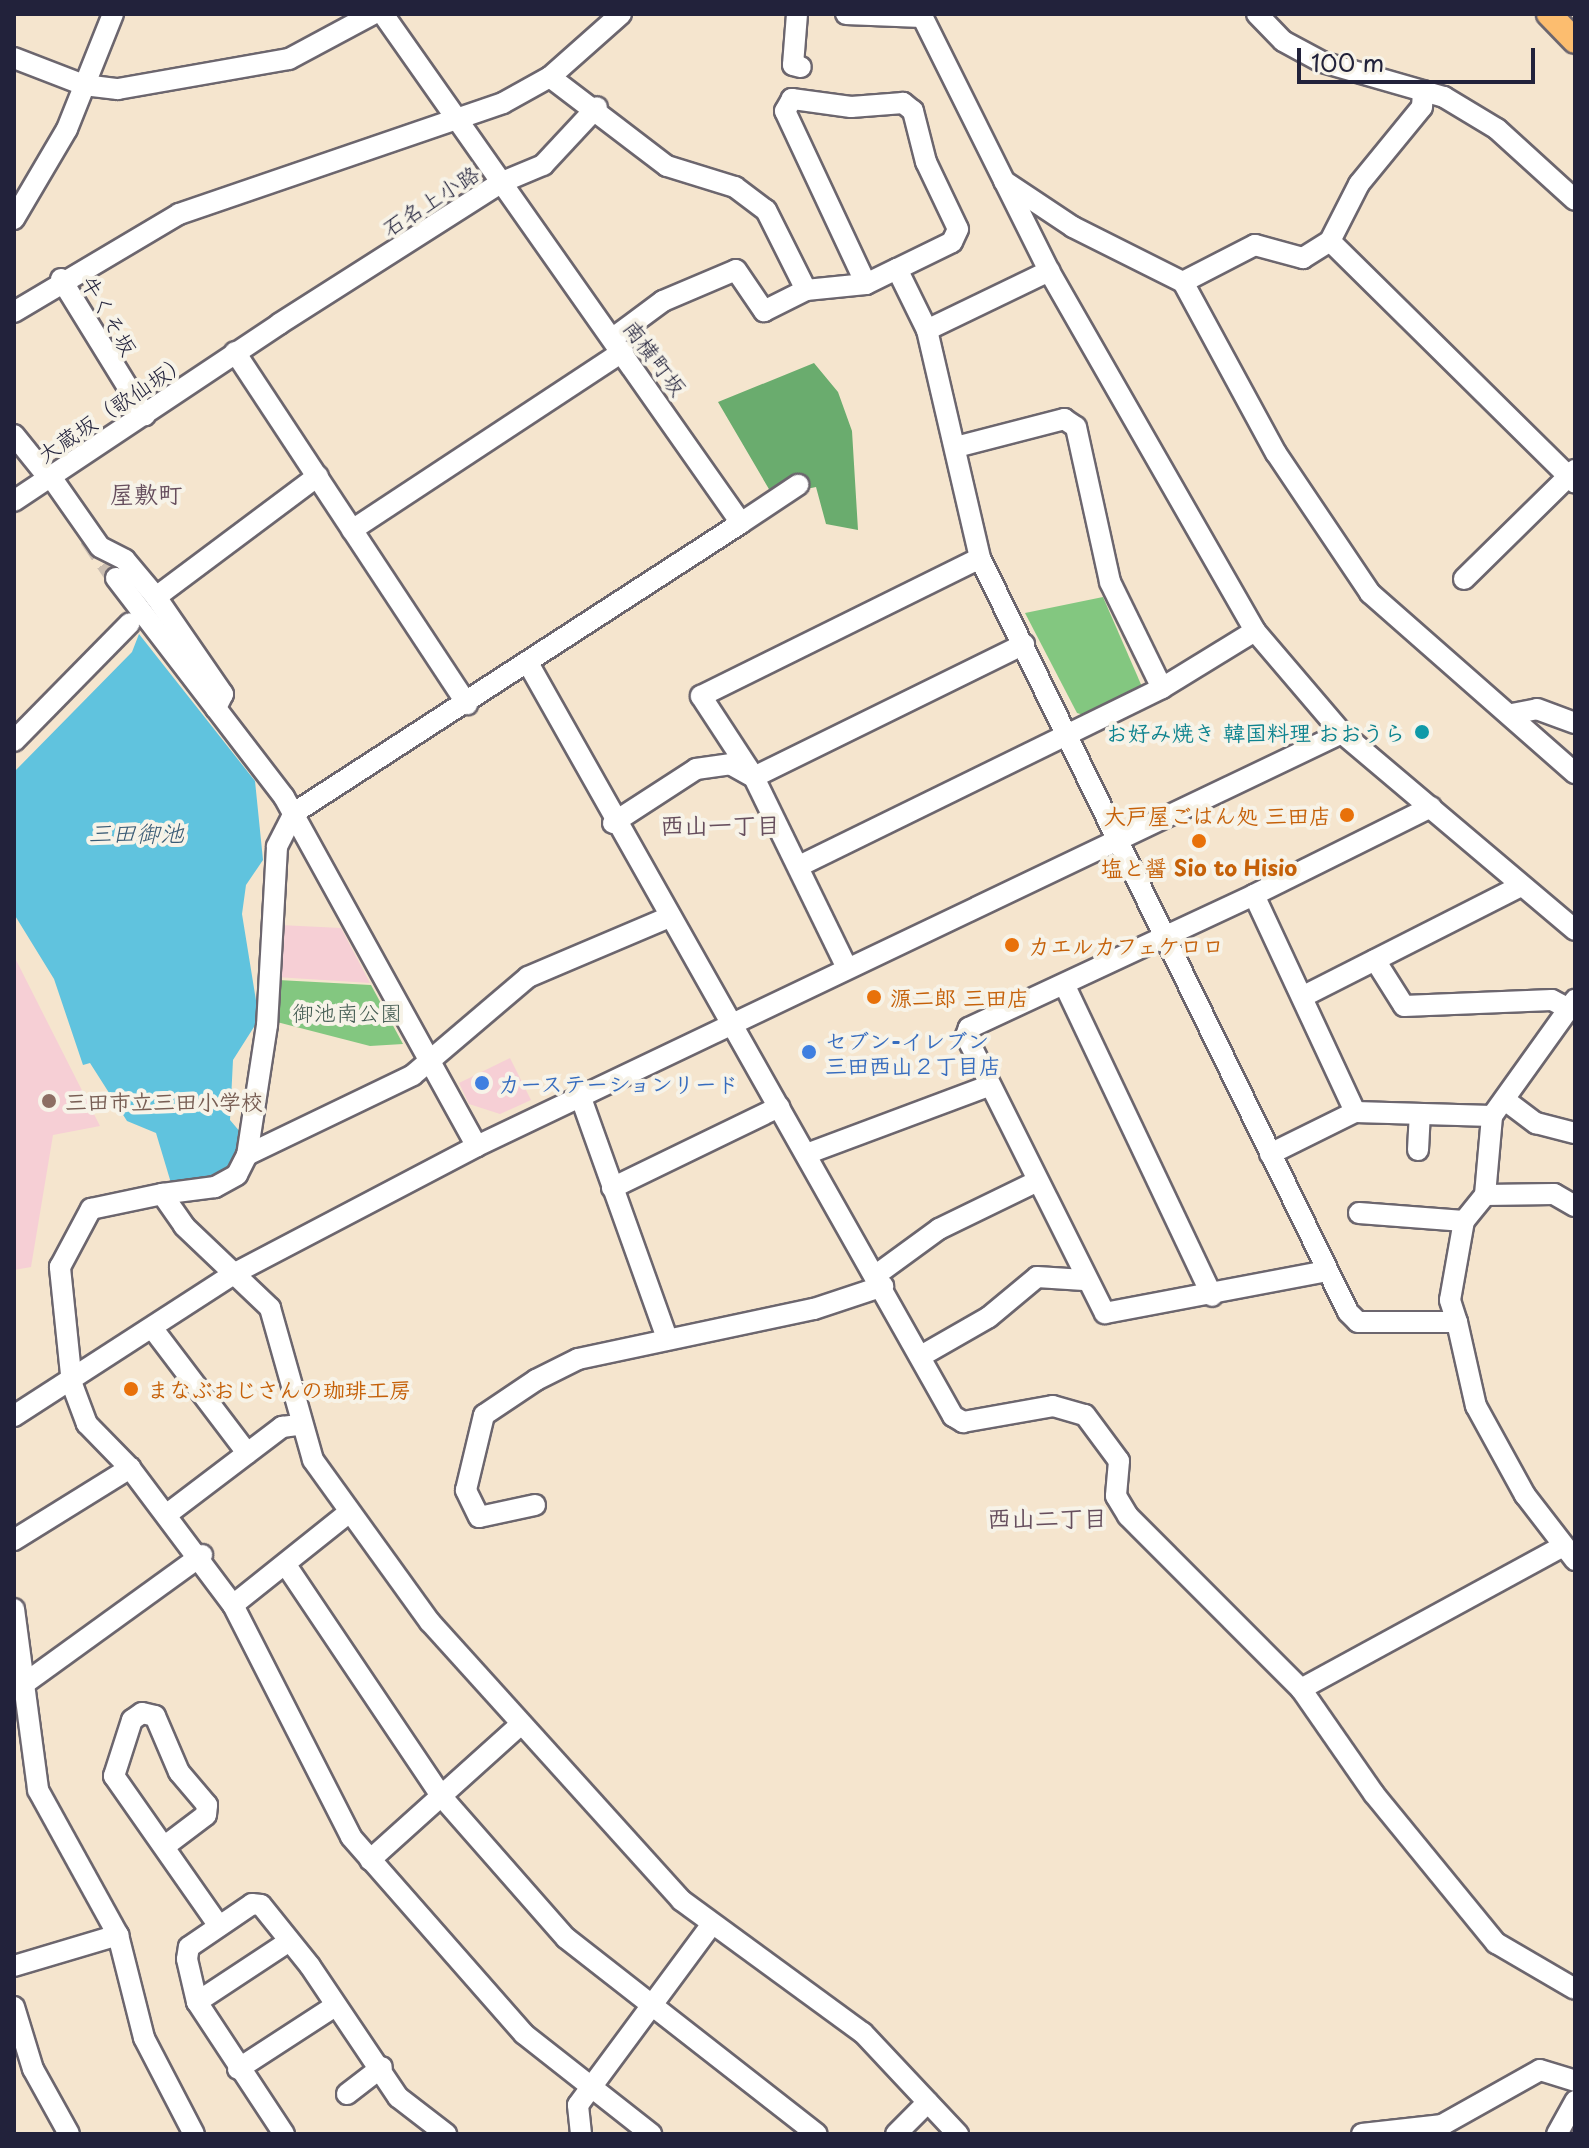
<!DOCTYPE html>
<html>
<head>
<meta charset="utf-8">
<style>
  body { margin:0 }
  #map { position:relative; width:1589px; height:2148px; overflow:hidden; background:#f5e5ce; font-family:"Playpen Sans","Klee One",sans-serif }
  div>[style] { position:absolute }
  [style*='--x'] { left:calc(var(--x)*1px); top:calc(var(--y)*1px); width:calc(var(--w)*1px); rotate:calc(var(--a)*1deg) }
  .built>* { inset:0; background:#f6cfd5 }
  .green>* { inset:0; background:#83c780 }
  .forest>* { inset:0; background:#6aac6e }
  .water>* { inset:0; background:#60c3de }
  .minor-tunnel>* { height:20px; margin-top:-10px; transform-origin:0; background:repeating-linear-gradient(90deg,#cbbeb1 0 20px,transparent 0 30px) }
  .roads { filter:drop-shadow(2px 0 #6c666e) drop-shadow(-2px 0 #6c666e) drop-shadow(0 2px #6c666e) drop-shadow(0 -2px #6c666e) }
  .minor>* { height:20px; margin:-10px; padding:0 10px; transform-origin:10px; border-radius:10px; background:#fff }
  .major>* { height:24px; margin:-12px; padding:0 12px; transform-origin:12px; border-radius:12px; background:#fcbd6f }
  .dots>* { width:22px; height:22px; translate:-50% -50%; box-sizing:border-box; border:4px solid #f7f3e8; border-radius:50% }
  span { translate:-50% -50%; white-space:nowrap; text-align:center; line-height:1.15; -webkit-text-stroke:8px #f7f3e8; paint-order:stroke }
  .street-label { font-size:22px; color:#22223b }
  .culture-label { font-size:22px; color:#0d838f; font-weight:700 }
  .right { translate:-100% -50%; text-align:right }
  .food-label { font-size:22px; color:#c56008; font-weight:700 }
  .left { translate:0 -50%; text-align:left }
  .park-label { font-size:22px; color:#445c53 }
  .shop-label { font-size:22px; color:#366cbe; font-weight:700 }
  .education-label { font-size:22px; color:#785e54; font-weight:700 }
  .neighbourhood-label { font-size:24px; color:#664e5d; font-weight:700 }
  .water-label { font-size:24px; color:#385a74; font-style:italic }
  .frame { position:absolute; inset:0; border:16px solid #22223b; pointer-events:none }
  .scale { position:absolute; left:1297px; top:48px; width:238px; height:36px; box-sizing:border-box; border:4px solid #22223b; border-top:0; padding-left:10px; font-size:24px; line-height:28px; white-space:nowrap; color:#22223b; -webkit-text-stroke:6px #f7f3e8; paint-order:stroke }
</style>
</head>
<body>
<div id="map">
  <div class="built">
    <div style="clip-path:polygon(280px 925px,341px 928px,370px 983px,276px 977px)"></div>
    <div style="clip-path:polygon(14px 956px,100px 1126px,53px 1135px,31px 1267px,14px 1270px)"></div>
    <div style="clip-path:polygon(510px 1058px,531px 1100px,500px 1114px,469px 1104px,459px 1083px)"></div>
  </div>
  <div class="green">
    <div style="clip-path:polygon(1103px 597px,1143px 689px,1090px 717px,1077px 713px,1025px 613px)"></div>
    <div style="clip-path:polygon(278px 980px,371px 985px,403px 1044px,370px 1046px,273px 1021px)"></div>
  </div>
  <div class="forest">
    <div style="clip-path:polygon(814px 363px,838px 392px,852px 431px,858px 530px,826px 524px,816px 487px,773px 496px,718px 402px)"></div>
  </div>
  <div class="water">
    <div style="clip-path:polygon(139px 634px,255px 781px,263px 860px,246px 885px,242px 914px,259px 1019px,233px 1060px,230px 1120px,241px 1133px,230px 1172px,220px 1181px,171px 1183px,156px 1133px,127px 1121px,90px 1063px,83px 1065px,54px 979px,14px 914px,14px 772px,132px 652px)"></div>
  </div>
  <div class="minor-tunnel">
    <div style="--x:89;--y:538;--w:48;--a:56"></div>
  </div>
  <div class="roads">
    <div class="minor">
      <div style="--x:383;--y:14;--w:622;--a:54.88"></div>
      <div style="--x:741;--y:523;--w:533;--a:147.03"></div>
      <div style="--x:294;--y:813;--w:38;--a:117"></div>
      <div style="--x:277;--y:847;--w:178;--a:93.2"></div>
      <div style="--x:267;--y:1025;--w:132;--a:98.7"></div>
      <div style="--x:247;--y:1155;--w:22;--a:117"></div>
      <div style="--x:237;--y:1175;--w:25;--a:151"></div>
      <div style="--x:215;--y:1187;--w:53;--a:172.5"></div>
      <div style="--x:162;--y:1194;--w:39;--a:55"></div>
      <div style="--x:184;--y:1226;--w:119;--a:43.6"></div>
      <div style="--x:270;--y:1308;--w:158;--a:74.2"></div>
      <div style="--x:313;--y:1460;--w:200;--a:54.2"></div>
      <div style="--x:430;--y:1622;--w:375;--a:47.9"></div>
      <div style="--x:681;--y:1900;--w:225;--a:36.2"></div>
      <div style="--x:863;--y:2033;--w:139;--a:46.8"></div>
      <div style="--x:797;--y:14;--w:51;--a:94.5"></div>
      <div style="--x:793;--y:65;--w:8;--a:14"></div>
      <div style="--x:846;--y:14;--w:76;--a:2.3"></div>
      <div style="--x:921;--y:14;--w:287;--a:63.5"></div>
      <div style="--x:1049;--y:271;--w:415;--a:60.2"></div>
      <div style="--x:1255;--y:631;--w:134;--a:49.5"></div>
      <div style="--x:1342;--y:733;--w:305;--a:40.2"></div>
      <div style="--x:1257;--y:14;--w:37;--a:46"></div>
      <div style="--x:1283;--y:41;--w:44;--a:28.3"></div>
      <div style="--x:1322;--y:62;--w:127;--a:16"></div>
      <div style="--x:1444;--y:97;--w:62;--a:31.1"></div>
      <div style="--x:1497;--y:129;--w:105;--a:42.3"></div>
      <div style="--x:14;--y:58;--w:75;--a:21.1"></div>
      <div style="--x:84;--y:85;--w:34;--a:7"></div>
      <div style="--x:118;--y:89;--w:174;--a:-10"></div>
      <div style="--x:289;--y:59;--w:95;--a:-28.2"></div>
      <div style="--x:550;--y:77;--w:147;--a:37.3"></div>
      <div style="--x:667;--y:166;--w:71;--a:17.2"></div>
      <div style="--x:735;--y:187;--w:39;--a:37"></div>
      <div style="--x:766;--y:210;--w:89;--a:63.4"></div>
      <div style="--x:806;--y:290;--w:60;--a:-5.7"></div>
      <div style="--x:1004;--y:181;--w:83;--a:33.7"></div>
      <div style="--x:1073;--y:227;--w:123;--a:26.6"></div>
      <div style="--x:1183;--y:282;--w:195;--a:61.5"></div>
      <div style="--x:1276;--y:453;--w:169;--a:56.1"></div>
      <div style="--x:1370;--y:593;--w:273;--a:41.3"></div>
      <div style="--x:14;--y:219;--w:104;--a:-59.5"></div>
      <div style="--x:67;--y:129;--w:124;--a:-68.2"></div>
      <div style="--x:1330;--y:241;--w:344;--a:44.6"></div>
      <div style="--x:897;--y:269;--w:61;--a:-26.1"></div>
      <div style="--x:952;--y:242;--w:14;--a:-65"></div>
      <div style="--x:958;--y:229;--w:74;--a:-115.5"></div>
      <div style="--x:926;--y:162;--w:53;--a:-104.3"></div>
      <div style="--x:913;--y:111;--w:13;--a:-141"></div>
      <div style="--x:903;--y:103;--w:52;--a:175.6"></div>
      <div style="--x:851;--y:107;--w:60;--a:-172.3"></div>
      <div style="--x:792;--y:99;--w:14;--a:120"></div>
      <div style="--x:785;--y:111;--w:191;--a:64.9"></div>
      <div style="--x:866;--y:284;--w:34;--a:-26"></div>
      <div style="--x:897;--y:269;--w:68;--a:63.8"></div>
      <div style="--x:927;--y:330;--w:234;--a:76.9"></div>
      <div style="--x:980;--y:558;--w:839;--a:63.98"></div>
      <div style="--x:1348;--y:1312;--w:14;--a:45"></div>
      <div style="--x:1358;--y:1322;--w:99;--a:0"></div>
      <div style="--x:1457;--y:1322;--w:86;--a:77.3"></div>
      <div style="--x:1476;--y:1406;--w:102;--a:61.2"></div>
      <div style="--x:1525;--y:1495;--w:82;--a:52.4"></div>
      <div style="--x:61;--y:279;--w:160;--a:58.3"></div>
      <div style="--x:1183;--y:282;--w:81;--a:-27.2"></div>
      <div style="--x:1255;--y:245;--w:50;--a:15.2"></div>
      <div style="--x:1303;--y:258;--w:32;--a:-32"></div>
      <div style="--x:1330;--y:241;--w:64;--a:-63"></div>
      <div style="--x:1359;--y:184;--w:99;--a:-50.7"></div>
      <div style="--x:1422;--y:107;--w:16;--a:-86"></div>
      <div style="--x:14;--y:312;--w:192;--a:-30.7"></div>
      <div style="--x:179;--y:214;--w:342;--a:-18.9"></div>
      <div style="--x:503;--y:103;--w:54;--a:-29"></div>
      <div style="--x:550;--y:77;--w:95;--a:-41.6"></div>
      <div style="--x:927;--y:330;--w:136;--a:-25.8"></div>
      <div style="--x:613;--y:338;--w:62;--a:-36.5"></div>
      <div style="--x:663;--y:301;--w:79;--a:-23"></div>
      <div style="--x:736;--y:270;--w:50;--a:55.7"></div>
      <div style="--x:764;--y:311;--w:47;--a:-26.6"></div>
      <div style="--x:235;--y:352;--w:422;--a:56.6"></div>
      <div style="--x:14;--y:435;--w:46;--a:51.1"></div>
      <div style="--x:956;--y:447;--w:112;--a:-14.5"></div>
      <div style="--x:1064;--y:419;--w:14;--a:34"></div>
      <div style="--x:1076;--y:427;--w:159;--a:77.6"></div>
      <div style="--x:1110;--y:582;--w:118;--a:63.9"></div>
      <div style="--x:51;--y:477;--w:85;--a:55"></div>
      <div style="--x:100;--y:547;--w:28;--a:27"></div>
      <div style="--x:125;--y:560;--w:48;--a:50"></div>
      <div style="--x:156;--y:597;--w:118;--a:55.4"></div>
      <div style="--x:223;--y:694;--w:16;--a:117"></div>
      <div style="--x:14;--y:501;--w:319;--a:-33.7"></div>
      <div style="--x:279;--y:324;--w:262;--a:-32.5"></div>
      <div style="--x:500;--y:183;--w:47;--a:-22.7"></div>
      <div style="--x:543;--y:165;--w:79;--a:-47"></div>
      <div style="--x:741;--y:523;--w:69;--a:-33.7"></div>
      <div style="--x:352;--y:530;--w:325;--a:-33.4"></div>
      <div style="--x:116;--y:578;--w:276;--a:52.5"></div>
      <div style="--x:284;--y:797;--w:399;--a:61.1"></div>
      <div style="--x:1464;--y:579;--w:156;--a:-44.5"></div>
      <div style="--x:156;--y:597;--w:202;--a:-36.8"></div>
      <div style="--x:528;--y:663;--w:865;--a:60.56"></div>
      <div style="--x:953;--y:1416;--w:12;--a:31"></div>
      <div style="--x:963;--y:1422;--w:91;--a:-10.1"></div>
      <div style="--x:1053;--y:1406;--w:33;--a:16"></div>
      <div style="--x:1085;--y:1415;--w:57;--a:53.5"></div>
      <div style="--x:1119;--y:1461;--w:35;--a:95"></div>
      <div style="--x:1116;--y:1496;--w:23;--a:59"></div>
      <div style="--x:1128;--y:1516;--w:245;--a:45"></div>
      <div style="--x:1301;--y:1689;--w:128;--a:55.2"></div>
      <div style="--x:1374;--y:1794;--w:193;--a:50.7"></div>
      <div style="--x:1496;--y:1943;--w:91;--a:30.2"></div>
      <div style="--x:1512;--y:714;--w:25;--a:-11"></div>
      <div style="--x:1537;--y:709;--w:40;--a:20.2"></div>
      <div style="--x:14;--y:741;--w:165;--a:-45.5"></div>
      <div style="--x:754;--y:777;--w:301;--a:-26.2"></div>
      <div style="--x:1431;--y:807;--w:198;--a:153.6"></div>
      <div style="--x:1254;--y:895;--w:239;--a:65"></div>
      <div style="--x:1355;--y:1112;--w:137;--a:1.7"></div>
      <div style="--x:1492;--y:1116;--w:143;--a:-54.4"></div>
      <div style="--x:613;--y:823;--w:99;--a:-33"></div>
      <div style="--x:696;--y:769;--w:34;--a:-8"></div>
      <div style="--x:730;--y:764;--w:23;--a:29"></div>
      <div style="--x:799;--y:866;--w:404;--a:-26.1"></div>
      <div style="--x:1162;--y:688;--w:109;--a:-31.5"></div>
      <div style="--x:1254;--y:895;--w:315;--a:155"></div>
      <div style="--x:969;--y:1028;--w:9;--a:111"></div>
      <div style="--x:966;--y:1036;--w:310;--a:63.4"></div>
      <div style="--x:1105;--y:1313;--w:226;--a:-10.7"></div>
      <div style="--x:1375;--y:960;--w:54;--a:57.8"></div>
      <div style="--x:1404;--y:1006;--w:148;--a:-2.3"></div>
      <div style="--x:1552;--y:1000;--w:19;--a:28"></div>
      <div style="--x:846;--y:966;--w:210;--a:-116"></div>
      <div style="--x:754;--y:777;--w:97;--a:-123.2"></div>
      <div style="--x:701;--y:696;--w:311;--a:-26.3"></div>
      <div style="--x:1065;--y:986;--w:343;--a:64.6"></div>
      <div style="--x:1304;--y:996;--w:243;--a:-26.9"></div>
      <div style="--x:581;--y:1098;--w:253;--a:70.3"></div>
      <div style="--x:1505;--y:1100;--w:39;--a:37"></div>
      <div style="--x:1536;--y:1123;--w:40;--a:14.4"></div>
      <div style="--x:1418;--y:1150;--w:36;--a:-87"></div>
      <div style="--x:809;--y:1153;--w:191;--a:-20.5"></div>
      <div style="--x:1270;--y:1154;--w:95;--a:-26.3"></div>
      <div style="--x:247;--y:1155;--w:184;--a:-25.7"></div>
      <div style="--x:413;--y:1075;--w:151;--a:-40.4"></div>
      <div style="--x:528;--y:977;--w:151;--a:-23"></div>
      <div style="--x:612;--y:1188;--w:186;--a:-25.9"></div>
      <div style="--x:1485;--y:1195;--w:69;--a:-0.8"></div>
      <div style="--x:1554;--y:1194;--w:24;--a:30"></div>
      <div style="--x:1359;--y:1213;--w:105;--a:4.4"></div>
      <div style="--x:876;--y:1275;--w:78;--a:-36.1"></div>
      <div style="--x:939;--y:1229;--w:108;--a:-25.9"></div>
      <div style="--x:1457;--y:1322;--w:23;--a:-108"></div>
      <div style="--x:1450;--y:1300;--w:80;--a:-80"></div>
      <div style="--x:1464;--y:1221;--w:33;--a:-51"></div>
      <div style="--x:1485;--y:1195;--w:79;--a:-84.9"></div>
      <div style="--x:153;--y:1329;--w:156;--a:52.8"></div>
      <div style="--x:921;--y:1356;--w:78;--a:-29.8"></div>
      <div style="--x:989;--y:1317;--w:62;--a:-39.8"></div>
      <div style="--x:1037;--y:1277;--w:47;--a:3.7"></div>
      <div style="--x:14;--y:1416;--w:265;--a:-32.9"></div>
      <div style="--x:237;--y:1272;--w:271;--a:-27.7"></div>
      <div style="--x:477;--y:1146;--w:959;--a:-25.52"></div>
      <div style="--x:130;--y:1468;--w:171;--a:53.1"></div>
      <div style="--x:233;--y:1605;--w:260;--a:63"></div>
      <div style="--x:351;--y:1837;--w:262;--a:48.7"></div>
      <div style="--x:524;--y:2034;--w:162;--a:38.2"></div>
      <div style="--x:535;--y:1505;--w:57;--a:167.9"></div>
      <div style="--x:479;--y:1517;--w:30;--a:-116"></div>
      <div style="--x:466;--y:1490;--w:77;--a:-76.5"></div>
      <div style="--x:484;--y:1415;--w:63;--a:-33.9"></div>
      <div style="--x:536;--y:1380;--w:47;--a:-26.6"></div>
      <div style="--x:578;--y:1359;--w:241;--a:-12"></div>
      <div style="--x:814;--y:1309;--w:73;--a:-18.4"></div>
      <div style="--x:170;--y:1512;--w:141;--a:-37.2"></div>
      <div style="--x:282;--y:1427;--w:17;--a:-7"></div>
      <div style="--x:14;--y:1540;--w:137;--a:-31.8"></div>
      <div style="--x:130;--y:1468;--w:62;--a:-134.3"></div>
      <div style="--x:87;--y:1424;--w:43;--a:-110.6"></div>
      <div style="--x:72;--y:1384;--w:118;--a:-95.9"></div>
      <div style="--x:60;--y:1267;--w:66;--a:-61.9"></div>
      <div style="--x:91;--y:1209;--w:73;--a:-11.9"></div>
      <div style="--x:286;--y:1565;--w:280;--a:56.1"></div>
      <div style="--x:442;--y:1797;--w:188;--a:48.7"></div>
      <div style="--x:566;--y:1938;--w:318;--a:38"></div>
      <div style="--x:233;--y:1605;--w:146;--a:-38.6"></div>
      <div style="--x:14;--y:1609;--w:183;--a:82.4"></div>
      <div style="--x:38;--y:1790;--w:166;--a:61.1"></div>
      <div style="--x:118;--y:1935;--w:106;--a:75.8"></div>
      <div style="--x:144;--y:2038;--w:108;--a:62.5"></div>
      <div style="--x:28;--y:1681;--w:215;--a:-35.9"></div>
      <div style="--x:1301;--y:1689;--w:296;--a:-28.6"></div>
      <div style="--x:165;--y:1846;--w:51;--a:-37.1"></div>
      <div style="--x:206;--y:1815;--w:10;--a:-84"></div>
      <div style="--x:207;--y:1805;--w:43;--a:-130.3"></div>
      <div style="--x:179;--y:1772;--w:61;--a:-113.2"></div>
      <div style="--x:155;--y:1716;--w:13;--a:-167"></div>
      <div style="--x:142;--y:1713;--w:12;--a:145"></div>
      <div style="--x:132;--y:1720;--w:59;--a:107.8"></div>
      <div style="--x:114;--y:1776;--w:183;--a:55"></div>
      <div style="--x:370;--y:1860;--w:202;--a:-42"></div>
      <div style="--x:14;--y:1966;--w:109;--a:-16.6"></div>
      <div style="--x:197;--y:2002;--w:109;--a:-33.4"></div>
      <div style="--x:14;--y:2007;--w:65;--a:73"></div>
      <div style="--x:33;--y:2069;--w:74;--a:61"></div>
      <div style="--x:238;--y:2069;--w:112;--a:-33"></div>
      <div style="--x:347;--y:2094;--w:44;--a:-37.6"></div>
      <div style="--x:284;--y:2134;--w:158;--a:-123.4"></div>
      <div style="--x:197;--y:2002;--w:44;--a:-103.1"></div>
      <div style="--x:187;--y:1959;--w:12;--a:-81"></div>
      <div style="--x:189;--y:1947;--w:76;--a:-34.3"></div>
      <div style="--x:252;--y:1904;--w:9;--a:6"></div>
      <div style="--x:261;--y:1905;--w:78;--a:51.2"></div>
      <div style="--x:310;--y:1966;--w:158;--a:56.1"></div>
      <div style="--x:398;--y:2097;--w:61;--a:37.6"></div>
      <div style="--x:581;--y:2134;--w:29;--a:-96"></div>
      <div style="--x:578;--y:2105;--w:225;--a:-53.5"></div>
      <div style="--x:896;--y:2134;--w:45;--a:-45"></div>
      <div style="--x:1362;--y:2134;--w:81;--a:-6.4"></div>
      <div style="--x:1442;--y:2125;--w:112;--a:-29.3"></div>
      <div style="--x:1540;--y:2070;--w:37;--a:17"></div>
      <div style="--x:1557;--y:2134;--w:38;--a:-61"></div>
    </div>
    <div class="major">
      <div style="--x:1549;--y:14;--w:37;--a:46"></div>
    </div>
  </div>
  <div class="dots">
    <div style="left:1422px;top:732px;background:#0f9aa8"></div>
    <div style="left:1347px;top:815px;background:#e8710a"></div>
    <div style="left:1199px;top:841px;background:#e8710a"></div>
    <div style="left:1012px;top:945px;background:#e8710a"></div>
    <div style="left:874px;top:997px;background:#e8710a"></div>
    <div style="left:809px;top:1052px;background:#3f7fe0"></div>
    <div style="left:482px;top:1083px;background:#3f7fe0"></div>
    <div style="left:49px;top:1101px;background:#8d6e63"></div>
    <div style="left:131px;top:1389px;background:#e8710a"></div>
  </div>
  <div class="street-label">
    <span style="left:430px;top:200px;rotate:-33deg">石名上小路</span>
    <span style="left:110px;top:315px;rotate:60deg">牛くそ坂</span>
    <span style="left:656px;top:357px;rotate:53deg">南横町坂</span>
    <span style="left:112px;top:407px;rotate:-34deg">大蔵坂（歌仙坂）</span>
  </div>
  <div class="culture-label">
    <span class="right" style="left:1406px;top:732px">お好み焼き 韓国料理 おおうら</span>
  </div>
  <div class="food-label">
    <span class="right" style="left:1331px;top:815px">大戸屋ごはん処 三田店</span>
    <span style="left:1199px;top:867px">塩と醤 Sio to Hisio</span>
    <span class="left" style="left:1028px;top:945px">カエルカフェケロロ</span>
    <span class="left" style="left:890px;top:997px">源二郎 三田店</span>
    <span class="left" style="left:147px;top:1389px">まなぶおじさんの珈琲工房</span>
  </div>
  <div class="park-label">
    <span style="left:347px;top:1012px">御池南公園</span>
  </div>
  <div class="shop-label">
    <span class="left" style="left:825px;top:1052px">セブン-イレブン<br>三田西山２丁目店</span>
    <span class="left" style="left:498px;top:1083px">カーステーションリード</span>
  </div>
  <div class="education-label">
    <span class="left" style="left:65px;top:1101px">三田市立三田小学校</span>
  </div>
  <div class="neighbourhood-label">
    <span style="left:146px;top:494px">屋敷町</span>
    <span style="left:720px;top:825px">西山一丁目</span>
    <span style="left:1047px;top:1518px">西山二丁目</span>
  </div>
  <div class="water-label">
    <span style="left:136px;top:833px">三田御池</span>
  </div>
  <div class="frame"></div>
  <div class="scale">100 m</div>
</div>
</body>
</html>
